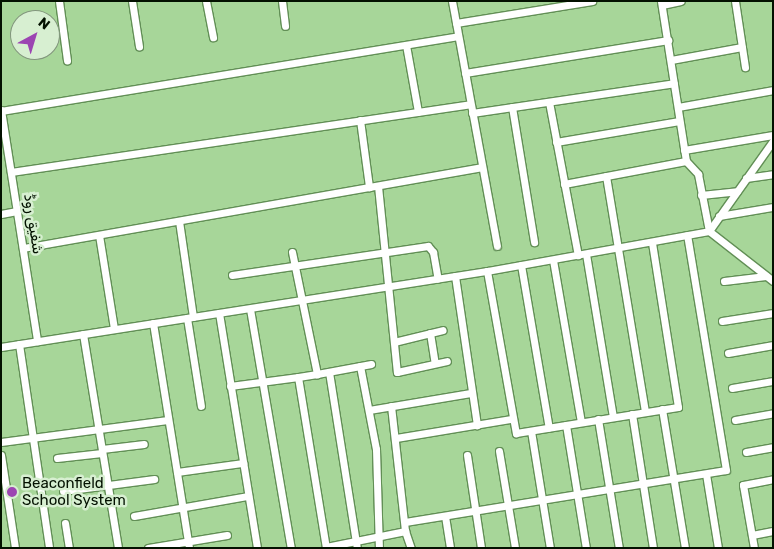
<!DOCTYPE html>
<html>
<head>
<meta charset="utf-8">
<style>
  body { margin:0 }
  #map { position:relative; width:774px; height:549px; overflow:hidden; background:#a7d699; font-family:Rubik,Vazirmatn,sans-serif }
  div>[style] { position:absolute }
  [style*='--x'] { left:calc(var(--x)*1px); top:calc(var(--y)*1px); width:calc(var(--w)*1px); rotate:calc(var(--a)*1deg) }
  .roads { filter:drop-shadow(1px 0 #628f56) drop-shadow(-1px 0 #628f56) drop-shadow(0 1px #628f56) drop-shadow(0 -1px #628f56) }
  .minor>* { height:7px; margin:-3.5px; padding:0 3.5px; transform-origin:3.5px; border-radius:3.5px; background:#fff }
  .dots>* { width:14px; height:14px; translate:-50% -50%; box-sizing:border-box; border:2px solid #d7efd1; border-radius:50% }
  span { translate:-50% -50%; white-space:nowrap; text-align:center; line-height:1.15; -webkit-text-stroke:5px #d7efd1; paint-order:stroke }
  .street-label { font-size:15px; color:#031100 }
  .poi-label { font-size:15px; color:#031100 }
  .left { translate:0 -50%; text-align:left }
  .frame { position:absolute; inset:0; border:2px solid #031100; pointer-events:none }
  .north { position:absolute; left:10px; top:10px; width:50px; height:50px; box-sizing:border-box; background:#d7efd1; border:1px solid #82967d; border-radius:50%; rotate:39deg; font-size:14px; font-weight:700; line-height:20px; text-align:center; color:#031100 }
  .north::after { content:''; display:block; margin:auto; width:18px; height:22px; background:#9c45b2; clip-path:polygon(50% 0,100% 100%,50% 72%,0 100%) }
</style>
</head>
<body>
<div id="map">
  <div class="roads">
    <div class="minor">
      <div style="--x:59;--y:1;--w:60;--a:82.3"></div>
      <div style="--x:132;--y:1;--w:46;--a:81.2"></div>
      <div style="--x:206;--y:1;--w:37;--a:79"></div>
      <div style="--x:282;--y:1;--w:25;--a:83"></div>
      <div style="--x:452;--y:1;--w:249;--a:79.6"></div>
      <div style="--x:735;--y:1;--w:67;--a:81.4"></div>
      <div style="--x:662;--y:5;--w:19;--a:-12"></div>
      <div style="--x:456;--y:23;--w:138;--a:-9.2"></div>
      <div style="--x:406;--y:45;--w:68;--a:79.8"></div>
      <div style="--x:671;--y:60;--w:72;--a:-10.4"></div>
      <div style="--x:465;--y:73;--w:206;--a:-9.2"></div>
      <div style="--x:549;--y:102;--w:156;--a:79.3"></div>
      <div style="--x:512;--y:107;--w:137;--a:80.7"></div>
      <div style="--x:678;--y:107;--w:97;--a:-10.1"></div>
      <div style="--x:1;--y:110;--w:234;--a:81.1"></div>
      <div style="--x:1;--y:111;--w:463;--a:-9.3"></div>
      <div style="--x:472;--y:113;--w:204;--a:-8.4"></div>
      <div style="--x:360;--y:120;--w:68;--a:82.3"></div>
      <div style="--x:556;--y:142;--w:125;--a:-9.7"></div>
      <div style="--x:684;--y:150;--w:90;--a:-9.6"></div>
      <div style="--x:686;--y:161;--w:18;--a:47"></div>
      <div style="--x:698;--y:174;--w:58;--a:79.1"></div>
      <div style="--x:709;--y:231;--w:81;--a:38"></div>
      <div style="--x:11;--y:172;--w:464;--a:-8.4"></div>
      <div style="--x:606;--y:176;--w:239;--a:80.6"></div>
      <div style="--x:746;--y:178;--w:27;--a:-8"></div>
      <div style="--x:564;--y:184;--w:124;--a:-10.7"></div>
      <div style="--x:686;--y:161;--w:162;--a:-98.9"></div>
      <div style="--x:378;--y:186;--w:187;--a:84.2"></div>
      <div style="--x:397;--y:372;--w:51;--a:-12.4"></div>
      <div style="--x:701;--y:195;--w:36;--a:-6"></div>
      <div style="--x:1;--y:214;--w:16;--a:-11"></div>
      <div style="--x:719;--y:216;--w:55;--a:-9.5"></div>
      <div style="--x:179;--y:221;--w:97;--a:81.7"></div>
      <div style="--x:99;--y:235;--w:95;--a:80.9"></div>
      <div style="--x:23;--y:248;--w:466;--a:-10"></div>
      <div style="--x:292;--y:252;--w:125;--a:78.4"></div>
      <div style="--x:317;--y:374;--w:19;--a:171"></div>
      <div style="--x:298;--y:377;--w:173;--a:80.7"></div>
      <div style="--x:586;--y:254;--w:165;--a:80.6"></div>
      <div style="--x:553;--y:260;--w:164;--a:80.2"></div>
      <div style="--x:521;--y:265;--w:165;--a:80.3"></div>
      <div style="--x:487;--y:271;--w:165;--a:79.9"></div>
      <div style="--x:516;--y:433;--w:164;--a:-9.1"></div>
      <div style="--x:678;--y:407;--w:167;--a:-99"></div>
      <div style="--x:232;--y:275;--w:198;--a:-8.4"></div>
      <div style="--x:428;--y:246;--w:8;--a:50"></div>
      <div style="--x:433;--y:252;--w:27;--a:80"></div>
      <div style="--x:455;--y:276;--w:151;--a:81.6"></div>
      <div style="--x:724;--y:281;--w:42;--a:-6.8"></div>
      <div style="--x:250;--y:309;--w:242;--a:80.3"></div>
      <div style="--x:219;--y:313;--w:238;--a:80.8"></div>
      <div style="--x:187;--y:318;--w:89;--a:81"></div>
      <div style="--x:722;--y:321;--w:52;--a:-8.9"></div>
      <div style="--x:153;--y:323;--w:228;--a:80.9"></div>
      <div style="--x:430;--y:333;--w:30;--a:81"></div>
      <div style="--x:83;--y:334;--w:217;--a:80.7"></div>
      <div style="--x:394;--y:342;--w:50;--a:-13.8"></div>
      <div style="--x:19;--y:344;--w:206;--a:81.6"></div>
      <div style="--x:1;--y:347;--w:492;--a:-8.9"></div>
      <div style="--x:487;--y:271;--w:226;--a:-10.2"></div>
      <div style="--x:709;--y:231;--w:110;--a:-54.6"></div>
      <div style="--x:728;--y:353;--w:46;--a:-10.1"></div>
      <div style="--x:360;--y:366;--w:85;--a:79.1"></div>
      <div style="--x:376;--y:449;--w:99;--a:88.3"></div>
      <div style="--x:329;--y:372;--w:178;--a:81"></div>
      <div style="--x:317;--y:374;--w:55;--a:-10.5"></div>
      <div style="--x:230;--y:386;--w:69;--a:-7.5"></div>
      <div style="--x:732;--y:388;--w:42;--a:-9.7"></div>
      <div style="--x:391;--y:406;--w:126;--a:83.6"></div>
      <div style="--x:405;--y:531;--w:18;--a:71"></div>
      <div style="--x:662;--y:409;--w:141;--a:80.6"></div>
      <div style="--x:369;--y:410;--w:103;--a:-9.5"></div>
      <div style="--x:632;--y:414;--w:136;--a:81.1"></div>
      <div style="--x:598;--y:419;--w:131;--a:80.8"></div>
      <div style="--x:735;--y:420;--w:39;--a:-10"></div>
      <div style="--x:566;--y:425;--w:125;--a:80.8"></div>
      <div style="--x:531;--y:431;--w:119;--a:80.8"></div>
      <div style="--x:396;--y:438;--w:117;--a:-9.4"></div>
      <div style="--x:1;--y:442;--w:168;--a:-7.5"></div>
      <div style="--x:102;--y:449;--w:42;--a:-6.8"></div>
      <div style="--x:499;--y:451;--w:98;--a:80.6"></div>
      <div style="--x:746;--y:452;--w:27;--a:-10"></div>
      <div style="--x:1;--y:455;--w:94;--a:81.4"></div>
      <div style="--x:467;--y:455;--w:94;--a:81.4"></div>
      <div style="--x:57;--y:458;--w:45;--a:-6.3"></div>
      <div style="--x:177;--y:472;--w:67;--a:-7.8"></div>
      <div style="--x:706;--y:474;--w:75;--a:80.8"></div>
      <div style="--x:63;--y:491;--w:92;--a:-7.5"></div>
      <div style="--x:134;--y:516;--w:116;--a:-10"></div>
      <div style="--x:445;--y:516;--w:32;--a:81"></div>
      <div style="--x:405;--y:522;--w:325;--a:-9.2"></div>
      <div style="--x:726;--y:470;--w:238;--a:-99.4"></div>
      <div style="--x:65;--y:523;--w:25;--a:81"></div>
      <div style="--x:752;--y:535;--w:21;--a:-11"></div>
      <div style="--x:326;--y:547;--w:81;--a:-11.4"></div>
      <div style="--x:148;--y:548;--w:80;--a:-9.3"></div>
      <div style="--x:754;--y:548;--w:64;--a:-99.9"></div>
      <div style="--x:743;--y:485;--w:31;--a:-11"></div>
    </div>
  </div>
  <div class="dots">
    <div style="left:12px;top:492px;background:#9c45b2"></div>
  </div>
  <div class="street-label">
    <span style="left:33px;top:224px;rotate:81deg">شفیق روڈ</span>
  </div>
  <div class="poi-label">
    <span class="left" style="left:22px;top:492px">Beaconfield<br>School System</span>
  </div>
  <div class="frame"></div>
  <div class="north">N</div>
</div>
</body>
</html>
